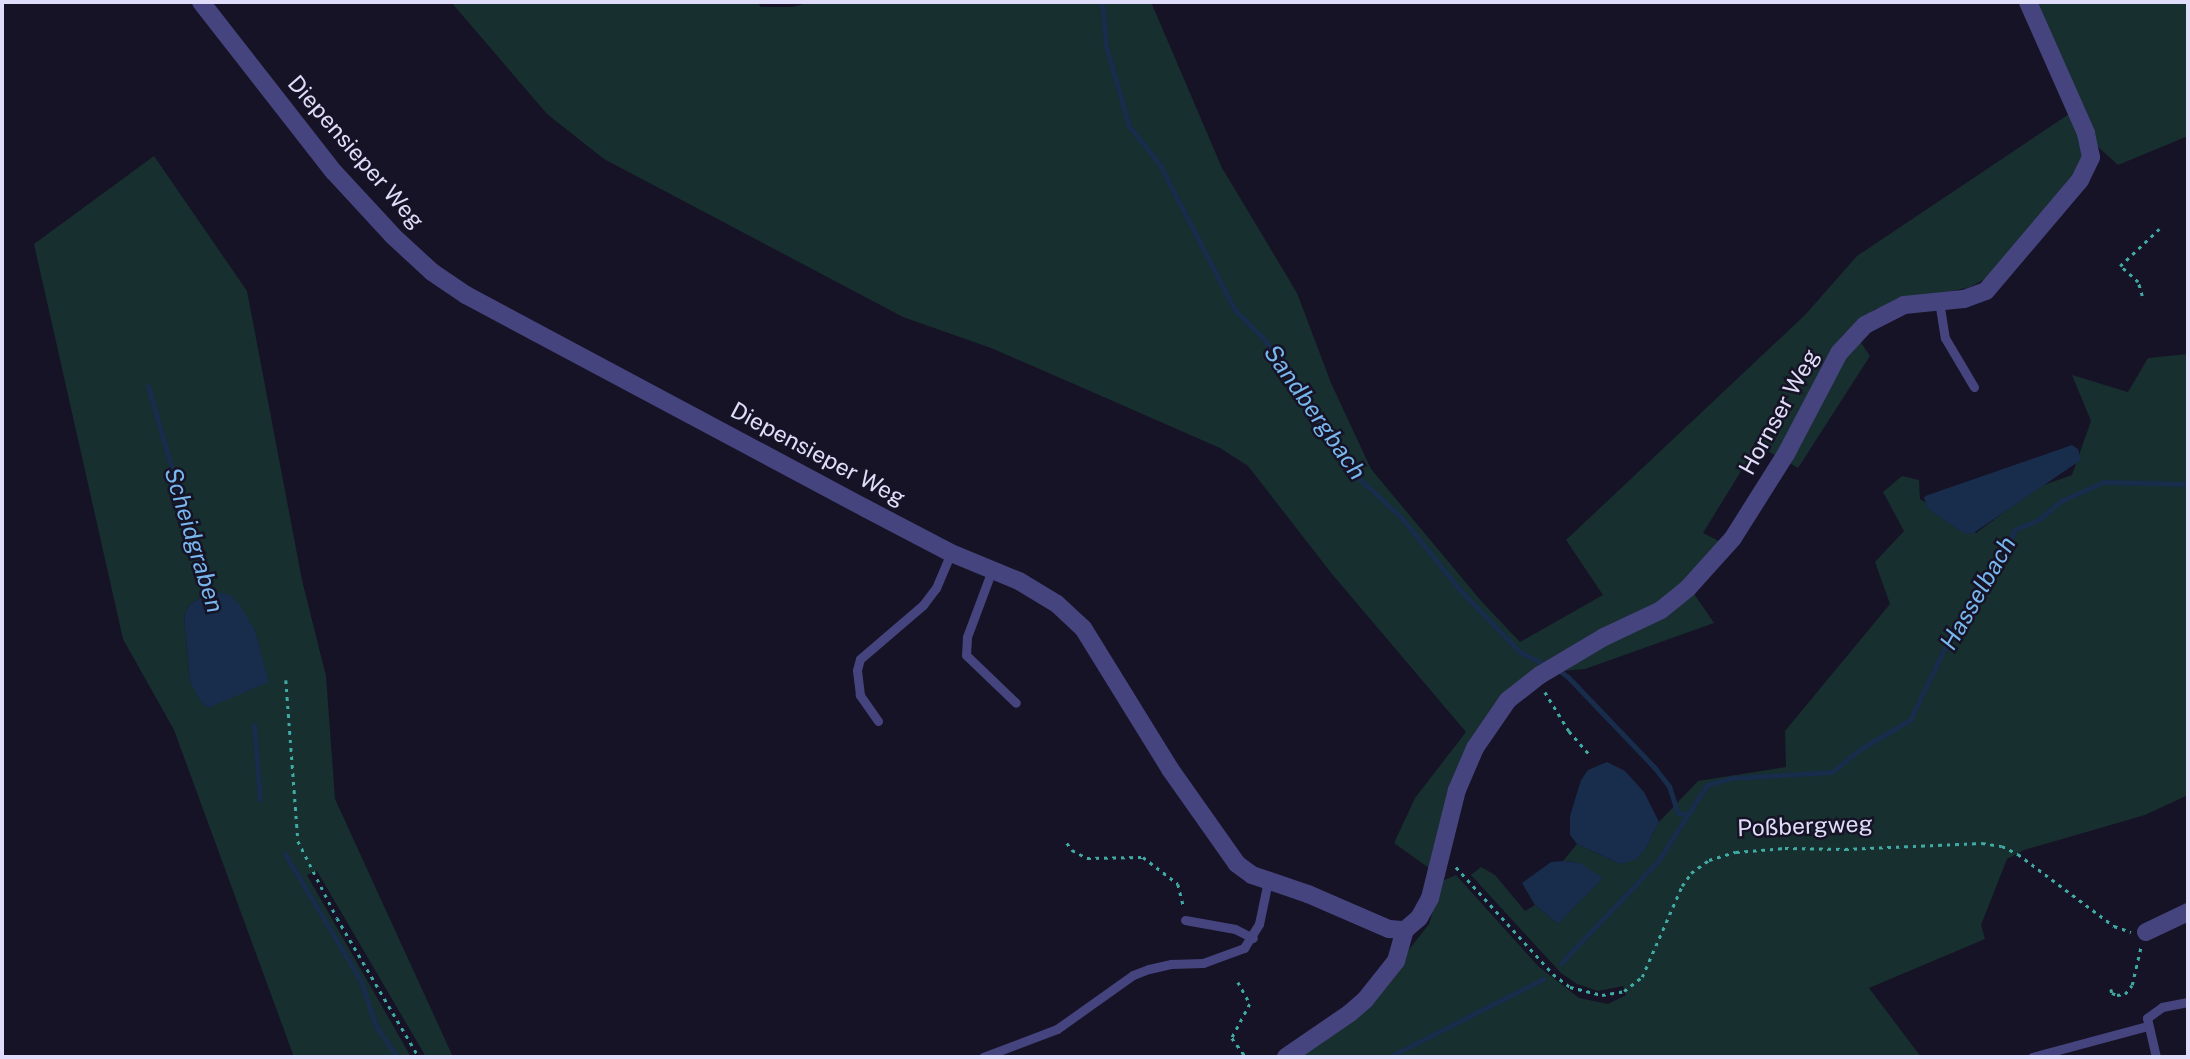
<!DOCTYPE html>
<html>
<head>
<meta charset="utf-8">
<style>
  body { margin:0 }
  #map { position:relative; width:2190px; height:1059px; overflow:hidden; background:#161326; font-family:"Public Sans",sans-serif }
  div>[style] { position:absolute }
  [style*='--x'] { left:calc(var(--x)*1px); top:calc(var(--y)*1px); width:calc(var(--w)*1px); rotate:calc(var(--a)*1deg) }
  .green>* { inset:0; background:#172f2e }
  .water>* { inset:0; background:#182c4b }
  .stream>* { height:5px; margin:-2.5px; padding:0 2.5px; transform-origin:2.5px; border-radius:2.5px; background:#182c4b }
  .path>* { height:2.5px; margin-top:-1.25px; transform-origin:0; background:repeating-linear-gradient(90deg,#40aba4 0 3.5px,transparent 0 8.5px) }
  .lane>* { height:9px; margin:-4.5px; padding:0 4.5px; transform-origin:4.5px; border-radius:4.5px; background:#46447f }
  .street>* { height:18px; margin:-9px; padding:0 9px; transform-origin:9px; border-radius:9px; background:#46447f }
  span { translate:-50% -50%; white-space:nowrap; text-align:center; line-height:1.15; -webkit-text-stroke:5px #161326; paint-order:stroke }
  .street-label { font-size:23px; color:#e0ddfa }
  .water-label { font-size:24px; color:#78b7ed; font-style:italic }
  .frame { position:absolute; inset:0; border:4px solid #e0ddfa; pointer-events:none }
</style>
</head>
<body>
<div id="map">
  <div class="green">
    <div style="clip-path:polygon(451px 2px,757px 2px,761px 7px,793px 7px,810px 2px,1151px 2px,1222px 168px,1297px 293px,1331px 383px,1371px 469px,1482px 602px,1520px 642px,1603px 595px,1566px 540px,1805px 315px,1857px 256px,2072px 112px,2083px 153px,2076px 175px,1991px 276px,1970px 287px,1875px 309px,1864px 318px,1857px 337px,1870px 356px,1798px 468px,1757px 445px,1703px 533px,1723px 543px,1688px 585px,1714px 623px,1585px 669px,1535px 673px,1484px 726px,1433px 871px,1394px 843px,1415px 798px,1466px 732px,1332px 574px,1248px 466px,1220px 448px,1106px 398px,991px 348px,903px 317px,604px 159px,547px 114px)"></div>
    <div style="clip-path:polygon(2035px 2px,2188px 2px,2188px 136px,2118px 165px,2097px 146px)"></div>
    <div style="clip-path:polygon(evenodd,154px 156px,247px 291px,302px 580px,326px 676px,335px 799px,453px 1057px,426px 1057px,317px 871px,307px 875px,411px 1057px,294px 1057px,174px 730px,123px 639px,34px 244px,154px 156px,214px 591px,255px 630px,268px 682px,208px 707px,190px 682px,184px 616px,190px 604px,214px 591px)"></div>
    <div style="clip-path:polygon(2188px 354px,2188px 795px,2145px 815px,2024px 850px,2007px 859px,1981px 925px,1985px 939px,1869px 988px,1921px 1057px,1290px 1057px,1400px 961px,1429px 924px,1442px 881px,1456px 875px,1538px 966px,1579px 998px,1608px 1004px,1626px 995px,1623px 986px,1598px 991px,1577px 984px,1561px 973px,1471px 875px,1481px 867px,1495px 875px,1525px 911px,1535px 905px,1558px 924px,1580px 863px,1563px 861px,1577px 844px,1620px 864px,1645px 850px,1659px 822px,1698px 781px,1786px 767px,1785px 731px,1890px 604px,1875px 562px,1904px 531px,1883px 492px,1902px 476px,1919px 480px,1920px 499px,1976px 533px,2038px 487px,2072px 475px,2091px 421px,2072px 375px,2128px 392px,2148px 358px)"></div>
  </div>
  <div class="water">
    <div style="clip-path:polygon(2072px 445px,2078px 449px,2081px 460px,1972px 534px,1963px 533px,1927px 508px,1924px 497px,1928px 495px)"></div>
    <div style="clip-path:polygon(214px 591px,232px 596px,241px 607px,255px 630px,269px 682px,208px 708px,201px 702px,190px 682px,184px 616px,190px 604px)"></div>
    <div style="clip-path:polygon(1607px 762px,1625px 771px,1644px 792px,1659px 822px,1645px 850px,1635px 860px,1620px 864px,1577px 844px,1570px 835px,1570px 816px,1581px 780px,1588px 770px)"></div>
    <div style="clip-path:polygon(1563px 861px,1580px 863px,1603px 878px,1558px 924px,1535px 905px,1522px 883px,1551px 862px)"></div>
  </div>
  <div class="stream">
    <div style="--x:1102;--y:2;--w:44;--a:84.8"></div>
    <div style="--x:1106;--y:46;--w:83;--a:74"></div>
    <div style="--x:1129;--y:126;--w:50;--a:51.5"></div>
    <div style="--x:1160;--y:165;--w:163;--a:62.7"></div>
    <div style="--x:1235;--y:310;--w:42;--a:45"></div>
    <div style="--x:1265;--y:340;--w:161;--a:56.4"></div>
    <div style="--x:1354;--y:474;--w:64;--a:42.5"></div>
    <div style="--x:1401;--y:517;--w:95;--a:51"></div>
    <div style="--x:1461;--y:591;--w:85;--a:46"></div>
    <div style="--x:1520;--y:652;--w:31;--a:27"></div>
    <div style="--x:148;--y:386;--w:221;--a:73.9"></div>
    <div style="--x:1557;--y:669;--w:14;--a:36"></div>
    <div style="--x:1568;--y:677;--w:124;--a:46.3"></div>
    <div style="--x:1654;--y:767;--w:24;--a:52"></div>
    <div style="--x:1669;--y:786;--w:28;--a:72"></div>
    <div style="--x:1678;--y:813;--w:7;--a:8"></div>
    <div style="--x:254;--y:725;--w:75;--a:85.4"></div>
    <div style="--x:285;--y:854;--w:148;--a:59.1"></div>
    <div style="--x:361;--y:981;--w:47;--a:71.6"></div>
    <div style="--x:376;--y:1026;--w:37;--a:56"></div>
    <div style="--x:1561;--y:963;--w:141;--a:-46.4"></div>
    <div style="--x:1658;--y:861;--w:90;--a:-57.2"></div>
    <div style="--x:1707;--y:785;--w:26;--a:-16"></div>
    <div style="--x:1732;--y:778;--w:100;--a:-3.4"></div>
    <div style="--x:1832;--y:772;--w:38;--a:-39"></div>
    <div style="--x:1862;--y:748;--w:56;--a:-30.3"></div>
    <div style="--x:1910;--y:720;--w:92;--a:-64.3"></div>
    <div style="--x:1950;--y:637;--w:39;--a:-50"></div>
    <div style="--x:1975;--y:607;--w:24;--a:-83"></div>
    <div style="--x:1978;--y:583;--w:28;--a:-39"></div>
    <div style="--x:2000;--y:565;--w:38;--a:-68"></div>
    <div style="--x:2014;--y:530;--w:28;--a:-23"></div>
    <div style="--x:2040;--y:519;--w:28;--a:-41"></div>
    <div style="--x:2061;--y:501;--w:46;--a:-24.3"></div>
    <div style="--x:2103;--y:482;--w:85;--a:1.3"></div>
    <div style="--x:1365;--y:1057;--w:7;--a:0"></div>
    <div style="--x:1389;--y:1057;--w:173;--a:-26.9"></div>
  </div>
  <div class="path">
    <div style="--x:2142;--y:296;--w:15;--a:-106"></div>
    <div style="--x:2138;--y:282;--w:24;--a:-138"></div>
    <div style="--x:2120;--y:266;--w:54;--a:-43.5"></div>
    <div style="--x:286;--y:680;--w:161;--a:85.7"></div>
    <div style="--x:298;--y:841;--w:86;--a:63.1"></div>
    <div style="--x:337;--y:918;--w:161;--a:59.5"></div>
    <div style="--x:1545;--y:692;--w:46;--a:58.4"></div>
    <div style="--x:1569;--y:731;--w:30;--a:49"></div>
    <div style="--x:1067;--y:843;--w:9;--a:54"></div>
    <div style="--x:1072;--y:850;--w:17;--a:28"></div>
    <div style="--x:1087;--y:858;--w:56;--a:-1"></div>
    <div style="--x:1143;--y:857;--w:44;--a:37.6"></div>
    <div style="--x:1178;--y:884;--w:25;--a:76"></div>
    <div style="--x:1456;--y:867;--w:144;--a:47.8"></div>
    <div style="--x:1553;--y:974;--w:21;--a:37"></div>
    <div style="--x:1570;--y:987;--w:33;--a:14"></div>
    <div style="--x:1602;--y:995;--w:22;--a:-10"></div>
    <div style="--x:1624;--y:991;--w:23;--a:-38"></div>
    <div style="--x:1642;--y:977;--w:99;--a:-66.3"></div>
    <div style="--x:1682;--y:886;--w:16;--a:-55"></div>
    <div style="--x:1691;--y:873;--w:22;--a:-36"></div>
    <div style="--x:1709;--y:860;--w:28;--a:-17"></div>
    <div style="--x:1736;--y:852;--w:49;--a:-4.7"></div>
    <div style="--x:1785;--y:848;--w:60;--a:1"></div>
    <div style="--x:1845;--y:849;--w:137;--a:-2.5"></div>
    <div style="--x:1982;--y:843;--w:20;--a:9"></div>
    <div style="--x:2002;--y:846;--w:18;--a:27"></div>
    <div style="--x:2018;--y:854;--w:120;--a:36.9"></div>
    <div style="--x:2114;--y:926;--w:18;--a:19"></div>
    <div style="--x:1238;--y:982;--w:25;--a:61"></div>
    <div style="--x:1250;--y:1004;--w:38;--a:118"></div>
    <div style="--x:1232;--y:1038;--w:24;--a:54"></div>
    <div style="--x:2111;--y:989;--w:4;--a:76"></div>
    <div style="--x:2112;--y:993;--w:5;--a:22"></div>
    <div style="--x:2117;--y:995;--w:8;--a:-7"></div>
    <div style="--x:2125;--y:994;--w:11;--a:-52"></div>
    <div style="--x:2132;--y:985;--w:39;--a:-77"></div>
  </div>
  <div class="lane">
    <div style="--x:1939;--y:301;--w:37;--a:81"></div>
    <div style="--x:1945;--y:338;--w:57;--a:59.4"></div>
    <div style="--x:992;--y:570;--w:72;--a:110.5"></div>
    <div style="--x:967;--y:637;--w:18;--a:93"></div>
    <div style="--x:966;--y:655;--w:69;--a:43.8"></div>
    <div style="--x:878;--y:721;--w:32;--a:-125"></div>
    <div style="--x:860;--y:695;--w:25;--a:-97"></div>
    <div style="--x:857;--y:670;--w:11;--a:-75"></div>
    <div style="--x:860;--y:659;--w:83;--a:-40.6"></div>
    <div style="--x:923;--y:605;--w:21;--a:-53"></div>
    <div style="--x:936;--y:588;--w:38;--a:-67"></div>
    <div style="--x:1185;--y:920;--w:51;--a:10.2"></div>
    <div style="--x:1235;--y:929;--w:20;--a:27"></div>
    <div style="--x:983;--y:1057;--w:79;--a:-20.7"></div>
    <div style="--x:1057;--y:1029;--w:93;--a:-35.4"></div>
    <div style="--x:1133;--y:975;--w:17;--a:-21"></div>
    <div style="--x:1149;--y:969;--w:23;--a:-13"></div>
    <div style="--x:1171;--y:964;--w:32;--a:-2"></div>
    <div style="--x:1203;--y:963;--w:44;--a:-20.1"></div>
    <div style="--x:1244;--y:948;--w:28;--a:-58"></div>
    <div style="--x:1259;--y:924;--w:44;--a:-78.2"></div>
    <div style="--x:2032;--y:1057;--w:120;--a:-15"></div>
    <div style="--x:2156;--y:1057;--w:40;--a:-103"></div>
    <div style="--x:2147;--y:1018;--w:19;--a:-36"></div>
    <div style="--x:2162;--y:1007;--w:26;--a:-11"></div>
  </div>
  <div class="street">
    <div style="--x:201;--y:2;--w:216;--a:52"></div>
    <div style="--x:334;--y:172;--w:87;--a:47.3"></div>
    <div style="--x:393;--y:236;--w:53;--a:42.7"></div>
    <div style="--x:432;--y:272;--w:41;--a:34.1"></div>
    <div style="--x:466;--y:295;--w:452;--a:28.1"></div>
    <div style="--x:865;--y:508;--w:97;--a:27.6"></div>
    <div style="--x:951;--y:553;--w:74;--a:22.4"></div>
    <div style="--x:1019;--y:581;--w:44;--a:31.2"></div>
    <div style="--x:1057;--y:604;--w:35;--a:43"></div>
    <div style="--x:1083;--y:628;--w:166;--a:58.3"></div>
    <div style="--x:1170;--y:769;--w:116;--a:54.8"></div>
    <div style="--x:1237;--y:864;--w:19;--a:36"></div>
    <div style="--x:1252;--y:875;--w:59;--a:18.7"></div>
    <div style="--x:1308;--y:894;--w:88;--a:23.4"></div>
    <div style="--x:1389;--y:929;--w:16;--a:4"></div>
    <div style="--x:2146;--y:932;--w:47;--a:-25.5"></div>
    <div style="--x:1286;--y:1057;--w:78;--a:-34.5"></div>
    <div style="--x:1350;--y:1013;--w:20;--a:-41"></div>
    <div style="--x:1365;--y:1000;--w:50;--a:-51.5"></div>
    <div style="--x:1396;--y:961;--w:32;--a:-74"></div>
    <div style="--x:1405;--y:930;--w:18;--a:-41"></div>
    <div style="--x:1419;--y:918;--w:23;--a:-61"></div>
    <div style="--x:1430;--y:898;--w:111;--a:-76"></div>
    <div style="--x:1457;--y:790;--w:46;--a:-66.8"></div>
    <div style="--x:1475;--y:748;--w:58;--a:-55.5"></div>
    <div style="--x:1508;--y:700;--w:41;--a:-38"></div>
    <div style="--x:1540;--y:675;--w:74;--a:-30.7"></div>
    <div style="--x:1604;--y:637;--w:63;--a:-25.3"></div>
    <div style="--x:1661;--y:610;--w:35;--a:-39"></div>
    <div style="--x:1688;--y:588;--w:67;--a:-48"></div>
    <div style="--x:1733;--y:538;--w:99;--a:-57.8"></div>
    <div style="--x:1786;--y:454;--w:114;--a:-62.3"></div>
    <div style="--x:1839;--y:353;--w:38;--a:-47"></div>
    <div style="--x:1865;--y:325;--w:44;--a:-27.1"></div>
    <div style="--x:1904;--y:305;--w:60;--a:-5.7"></div>
    <div style="--x:1964;--y:299;--w:23;--a:-20"></div>
    <div style="--x:1986;--y:291;--w:145;--a:-49.7"></div>
    <div style="--x:2080;--y:180;--w:25;--a:-64"></div>
    <div style="--x:2091;--y:157;--w:25;--a:-102"></div>
    <div style="--x:2086;--y:133;--w:143;--a:-113.9"></div>
  </div>
  <div class="street-label">
    <span style="left:356px;top:152px;rotate:49deg">Diepensieper Weg</span>
    <span style="left:1779px;top:412px;rotate:-61deg">Hornser Weg</span>
    <span style="left:818px;top:454px;rotate:28deg">Diepensieper Weg</span>
    <span style="left:1805px;top:826px;rotate:-2deg">Poßbergweg</span>
  </div>
  <div class="water-label">
    <span style="left:1315px;top:412px;rotate:55deg">Sandbergbach</span>
    <span style="left:194px;top:540px;rotate:73deg">Scheidgraben</span>
    <span style="left:1978px;top:593px;rotate:-60deg">Hasselbach</span>
  </div>
  <div class="frame"></div>
</div>
</body>
</html>
